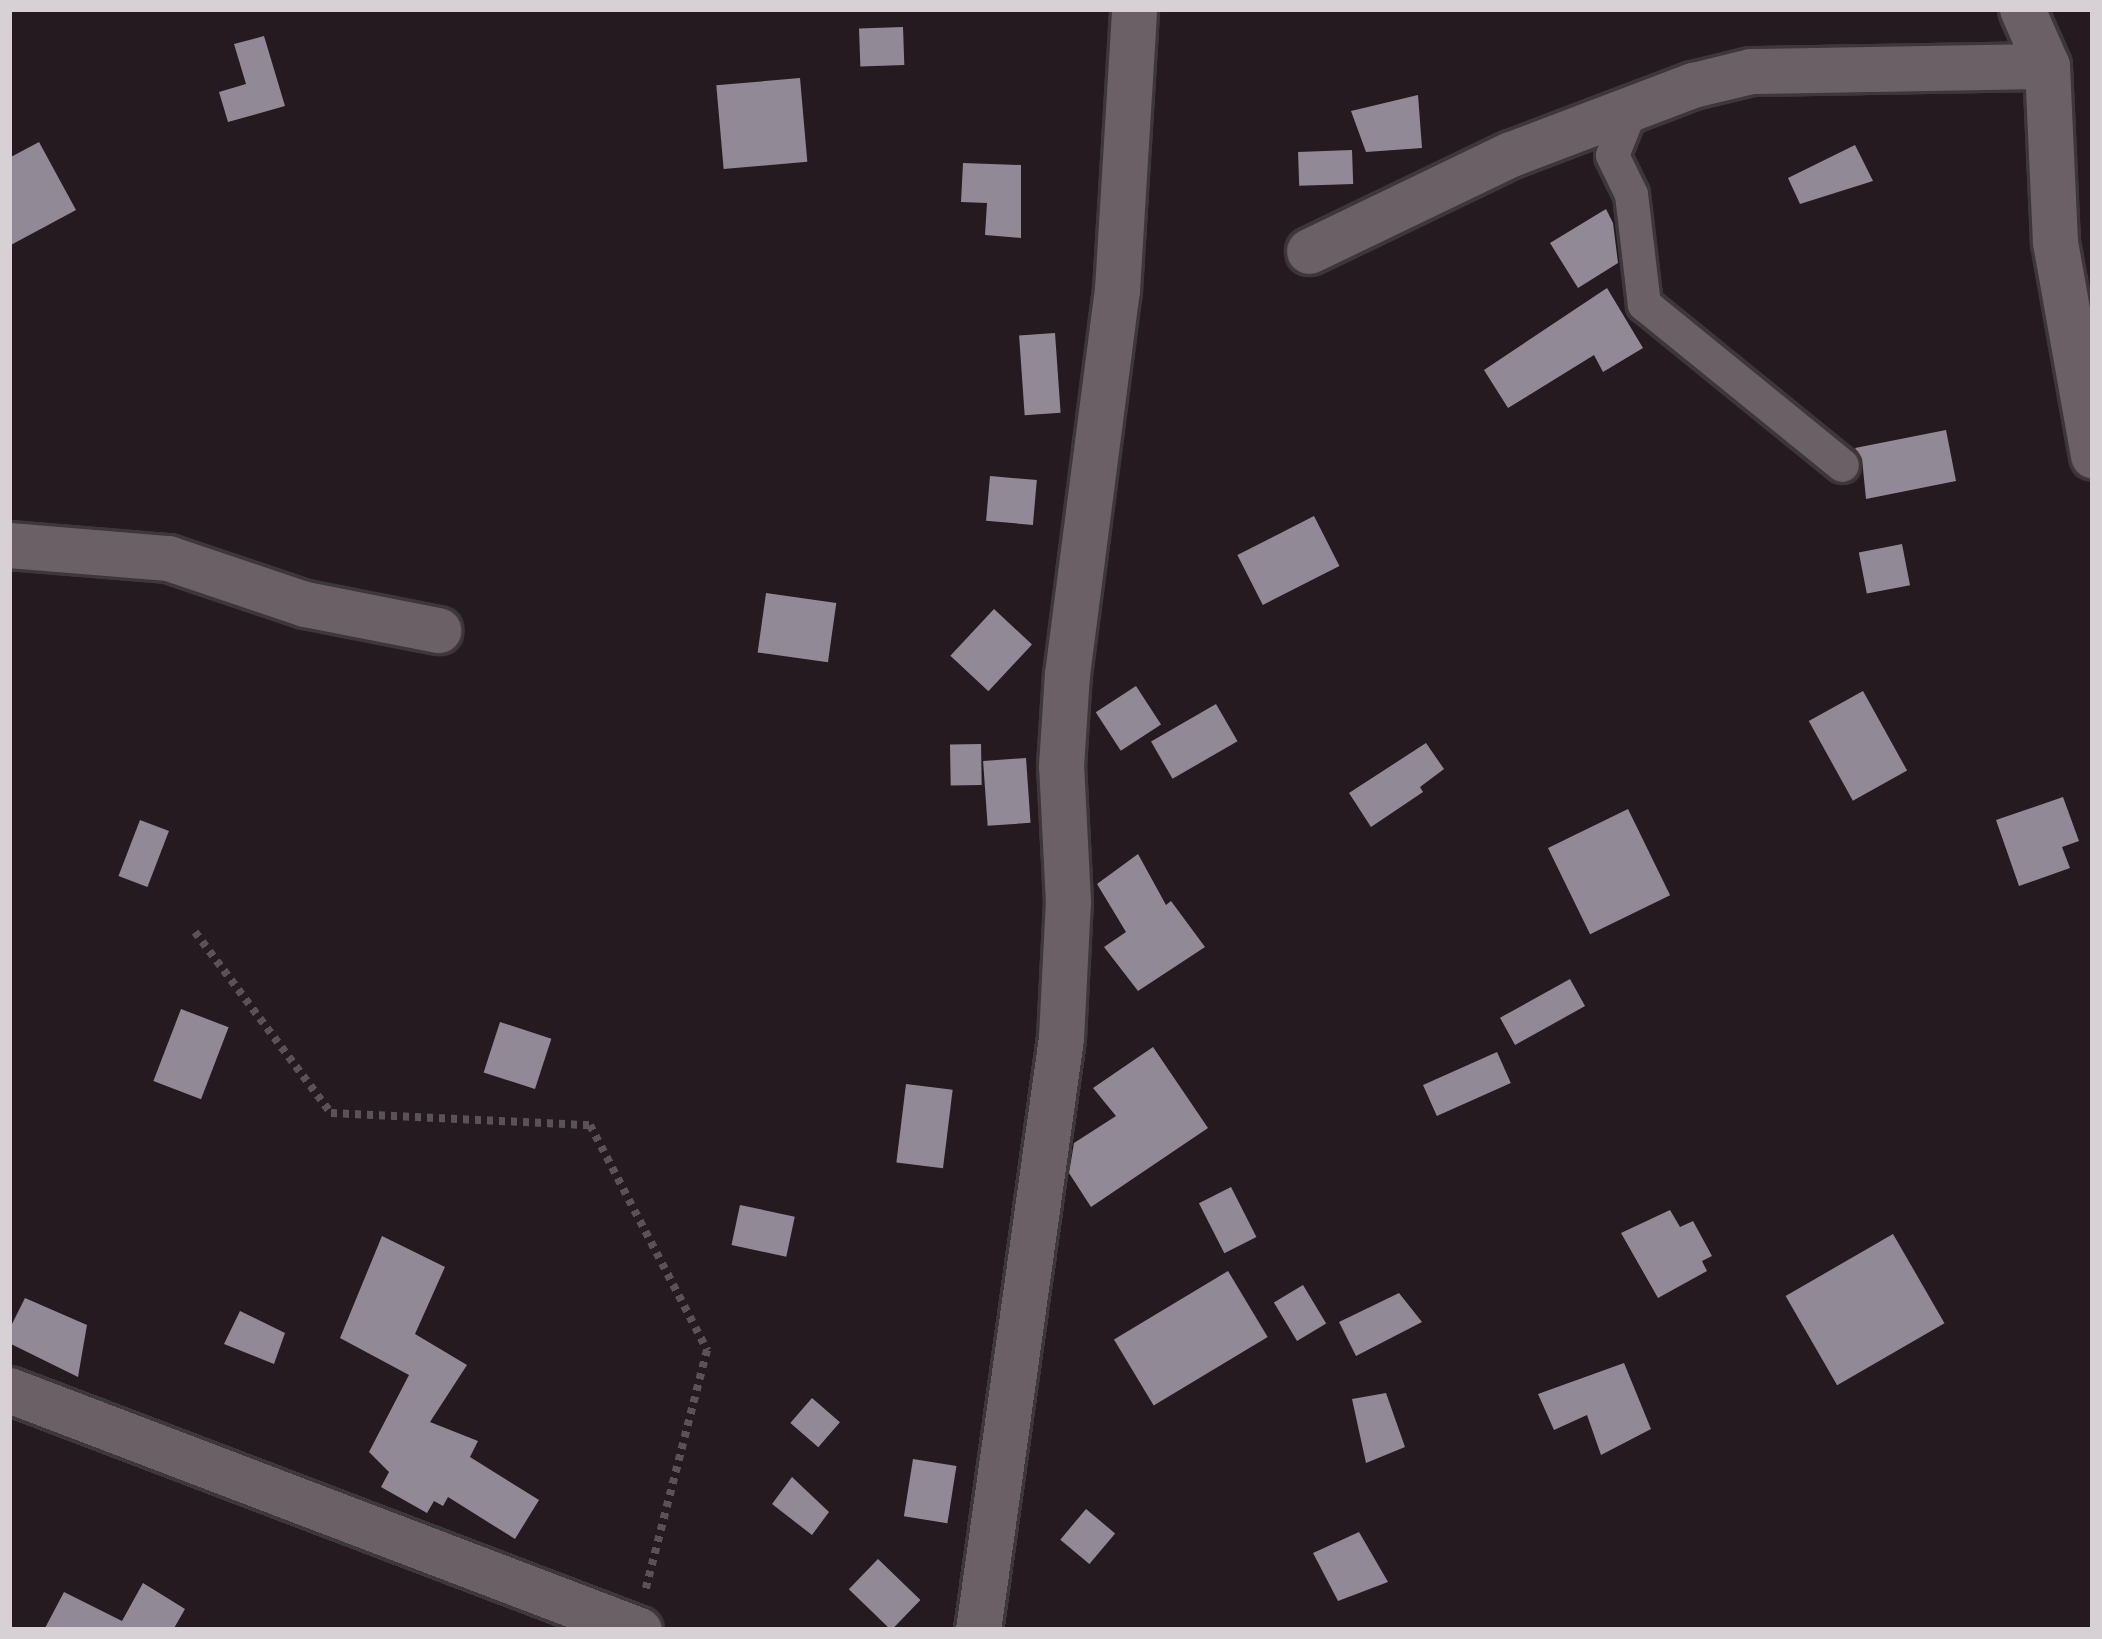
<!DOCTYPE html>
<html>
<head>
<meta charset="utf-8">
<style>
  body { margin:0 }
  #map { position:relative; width:2102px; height:1639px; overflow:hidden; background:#241a20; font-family:"Exo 2",sans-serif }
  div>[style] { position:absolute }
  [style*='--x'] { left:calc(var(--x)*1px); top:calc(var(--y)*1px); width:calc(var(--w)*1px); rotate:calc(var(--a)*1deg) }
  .building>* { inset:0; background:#918a96; transform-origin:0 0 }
  .path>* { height:8px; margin-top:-4px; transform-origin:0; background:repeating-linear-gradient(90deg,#5b5258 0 6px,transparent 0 12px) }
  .roads { filter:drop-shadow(3px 0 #3d363a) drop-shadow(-3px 0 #3d363a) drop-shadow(0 3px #3d363a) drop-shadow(0 -3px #3d363a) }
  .pedestrian>* { height:33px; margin:-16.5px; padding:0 16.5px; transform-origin:16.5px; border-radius:16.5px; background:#6c6067 }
  .minor>* { height:45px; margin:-22.5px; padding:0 22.5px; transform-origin:22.5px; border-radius:22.5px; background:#6c6067 }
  span { translate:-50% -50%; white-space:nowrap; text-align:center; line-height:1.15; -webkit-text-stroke:12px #241a20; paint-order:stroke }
  .frame { position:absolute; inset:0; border:12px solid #d7d0d4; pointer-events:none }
</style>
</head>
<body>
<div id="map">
  <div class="building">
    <div style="left:903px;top:27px;width:38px;height:44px;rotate:88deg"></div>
    <div style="clip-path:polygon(264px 36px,285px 106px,228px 122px,219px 92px,246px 84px,234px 44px)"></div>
    <div style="left:800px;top:78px;width:84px;height:84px;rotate:85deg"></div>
    <div style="clip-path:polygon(1418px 95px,1422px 148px,1366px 152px,1351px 111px)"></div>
    <div style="clip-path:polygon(39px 142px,76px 210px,9px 246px,9px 158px)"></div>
    <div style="clip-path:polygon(1855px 145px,1873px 181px,1800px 204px,1788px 178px)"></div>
    <div style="left:1352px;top:150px;width:34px;height:54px;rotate:88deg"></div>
    <div style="clip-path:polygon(963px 163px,1021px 165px,1021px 238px,985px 235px,987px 203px,961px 202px)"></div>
    <div style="clip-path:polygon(1606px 209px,1613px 223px,1618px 263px,1578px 288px,1550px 243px)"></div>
    <div style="clip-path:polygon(1607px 288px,1643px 348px,1603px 372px,1594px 355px,1508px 408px,1484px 370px)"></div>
    <div style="left:1055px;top:333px;width:80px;height:36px;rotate:86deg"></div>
    <div style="clip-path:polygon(1946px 430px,1956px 481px,1866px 499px,1862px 459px,1855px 448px)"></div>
    <div style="left:990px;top:476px;width:47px;height:45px;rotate:5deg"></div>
    <div style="left:1314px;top:516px;width:56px;height:86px;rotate:63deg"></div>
    <div style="left:1902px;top:544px;width:42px;height:44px;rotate:79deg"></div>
    <div style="left:766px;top:593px;width:71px;height:60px;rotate:8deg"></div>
    <div style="left:994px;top:609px;width:52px;height:64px;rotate:43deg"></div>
    <div style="left:1136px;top:686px;width:46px;height:48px;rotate:57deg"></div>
    <div style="left:1863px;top:691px;width:91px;height:62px;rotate:61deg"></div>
    <div style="left:1216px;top:704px;width:43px;height:75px;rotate:60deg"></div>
    <div style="clip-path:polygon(1426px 743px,1444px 769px,1420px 787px,1423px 792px,1371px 827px,1349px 793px)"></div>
    <div style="left:981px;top:744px;width:41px;height:31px;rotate:89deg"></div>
    <div style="left:1026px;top:758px;width:65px;height:43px;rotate:86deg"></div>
    <div style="clip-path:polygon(2063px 797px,2079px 841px,2062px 847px,2070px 868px,2019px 886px,1996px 820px)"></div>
    <div style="left:1628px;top:809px;width:96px;height:89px;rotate:64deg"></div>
    <div style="left:140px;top:820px;width:31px;height:60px;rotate:21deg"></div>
    <div style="clip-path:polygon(1138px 854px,1166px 905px,1171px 901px,1205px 947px,1138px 991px,1104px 947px,1126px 932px,1097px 884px)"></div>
    <div style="left:1570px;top:979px;width:31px;height:80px;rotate:61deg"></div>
    <div style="left:181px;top:1009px;width:51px;height:77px;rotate:21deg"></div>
    <div style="left:500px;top:1022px;width:54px;height:53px;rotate:18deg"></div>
    <div style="clip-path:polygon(1153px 1047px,1208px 1128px,1091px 1207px,1069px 1173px,1074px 1143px,1116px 1116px,1093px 1088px)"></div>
    <div style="left:1497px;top:1052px;width:34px;height:81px;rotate:66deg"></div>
    <div style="left:906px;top:1084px;width:47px;height:79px;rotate:7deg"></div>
    <div style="left:1231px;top:1187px;width:56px;height:36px;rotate:63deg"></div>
    <div style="left:740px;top:1205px;width:56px;height:41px;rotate:12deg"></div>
    <div style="clip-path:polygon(1670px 1210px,1680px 1227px,1693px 1221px,1712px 1256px,1702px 1261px,1707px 1271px,1658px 1298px,1621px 1233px)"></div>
    <div style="left:1893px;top:1234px;width:103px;height:124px;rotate:60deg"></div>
    <div style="clip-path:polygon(382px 1236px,445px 1267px,415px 1334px,467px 1365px,430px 1422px,478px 1441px,470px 1457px,539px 1500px,515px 1539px,448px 1497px,443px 1506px,434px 1501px,427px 1513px,381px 1487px,389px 1472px,369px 1452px,409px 1375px,340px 1338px)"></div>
    <div style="left:1228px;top:1271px;width:77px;height:133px;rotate:59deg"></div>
    <div style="left:1303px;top:1285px;width:45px;height:34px;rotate:59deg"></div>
    <div style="clip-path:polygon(1399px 1293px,1422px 1322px,1356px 1356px,1339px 1322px)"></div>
    <div style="clip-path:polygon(25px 1298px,87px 1325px,78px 1377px,9px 1343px,9px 1330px)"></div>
    <div style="clip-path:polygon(240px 1311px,285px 1333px,274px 1364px,224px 1344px)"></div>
    <div style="clip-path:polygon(1624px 1363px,1651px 1429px,1601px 1455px,1587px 1415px,1554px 1430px,1538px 1394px)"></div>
    <div style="clip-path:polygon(1386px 1393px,1405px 1447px,1366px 1463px,1352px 1399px)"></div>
    <div style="left:812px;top:1398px;width:37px;height:33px;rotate:41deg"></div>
    <div style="left:913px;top:1459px;width:44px;height:58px;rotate:9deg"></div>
    <div style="clip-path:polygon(792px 1477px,829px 1512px,812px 1535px,772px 1504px)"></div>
    <div style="left:1086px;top:1509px;width:38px;height:40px;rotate:40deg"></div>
    <div style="clip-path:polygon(1359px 1532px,1388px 1582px,1338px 1601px,1313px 1553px)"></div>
    <div style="left:878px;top:1559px;width:59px;height:42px;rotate:44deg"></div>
    <div style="clip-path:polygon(143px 1583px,185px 1609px,173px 1630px,44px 1630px,64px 1592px,122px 1621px)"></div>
  </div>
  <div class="path">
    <div style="--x:195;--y:932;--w:226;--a:53.1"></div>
    <div style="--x:331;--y:1113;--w:259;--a:2.7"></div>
    <div style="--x:590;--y:1125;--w:254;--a:62.5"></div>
    <div style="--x:707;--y:1350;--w:250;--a:104.4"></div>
  </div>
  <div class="roads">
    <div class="pedestrian">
      <div style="--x:1630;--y:110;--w:48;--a:111.8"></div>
      <div style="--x:1612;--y:155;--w:43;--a:64"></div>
      <div style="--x:1631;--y:194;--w:111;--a:83.3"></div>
      <div style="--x:1644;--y:304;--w:255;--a:39.1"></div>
    </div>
    <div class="minor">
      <div style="--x:2022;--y:9;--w:62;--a:66.3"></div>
      <div style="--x:2047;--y:66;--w:176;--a:87.4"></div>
      <div style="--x:2055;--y:242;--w:217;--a:79.9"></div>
      <div style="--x:1309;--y:251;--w:224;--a:-25.7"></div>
      <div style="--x:1511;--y:154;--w:195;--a:-20.8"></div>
      <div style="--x:1693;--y:85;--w:60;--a:-13.6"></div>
      <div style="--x:1751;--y:71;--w:296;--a:-1"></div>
      <div style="--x:9;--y:545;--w:160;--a:4.7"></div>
      <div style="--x:168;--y:558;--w:145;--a:18.6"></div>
      <div style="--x:305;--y:604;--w:136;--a:11.1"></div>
      <div style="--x:9;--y:1390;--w:674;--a:20.85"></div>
      <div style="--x:978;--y:1630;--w:598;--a:-82.02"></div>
      <div style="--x:1061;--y:1038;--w:136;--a:-87.1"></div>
      <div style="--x:1068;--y:902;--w:136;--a:-92.9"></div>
      <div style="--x:1061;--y:766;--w:92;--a:-86.3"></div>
      <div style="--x:1067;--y:674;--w:387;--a:-82.6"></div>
      <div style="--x:1117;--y:290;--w:282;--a:-86.5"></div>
    </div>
  </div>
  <div class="frame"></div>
</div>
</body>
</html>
